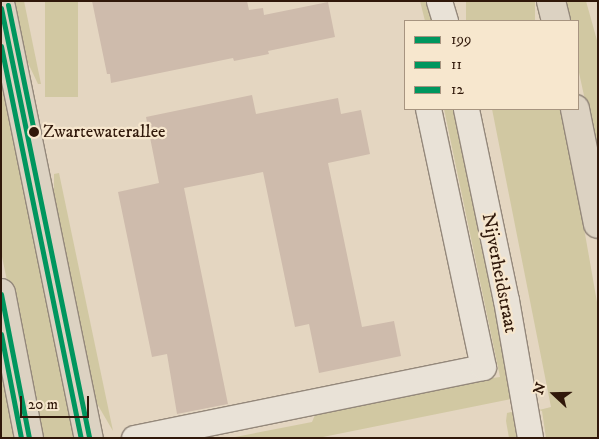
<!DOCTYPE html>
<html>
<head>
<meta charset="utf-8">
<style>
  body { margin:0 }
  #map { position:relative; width:599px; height:439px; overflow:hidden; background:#e4d6c1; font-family:"IM FELL DW Pica",serif }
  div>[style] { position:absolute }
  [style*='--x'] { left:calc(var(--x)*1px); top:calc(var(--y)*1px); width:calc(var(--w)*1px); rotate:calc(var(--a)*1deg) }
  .green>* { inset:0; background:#d1c8a2; transform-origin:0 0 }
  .building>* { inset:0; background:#cebbac }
  .roads { filter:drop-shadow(1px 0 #94887b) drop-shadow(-1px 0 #94887b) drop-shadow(0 1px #94887b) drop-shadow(0 -1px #94887b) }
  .minor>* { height:25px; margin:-12.5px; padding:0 12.5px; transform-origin:12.5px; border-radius:12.5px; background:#e9e2d7 }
  .major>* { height:28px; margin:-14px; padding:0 14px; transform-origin:14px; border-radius:14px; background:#dcd2c2 }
  .highway>* { height:28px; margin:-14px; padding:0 14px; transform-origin:14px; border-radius:14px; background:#dcd2c2 }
  .bus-1>* { height:5px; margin:-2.5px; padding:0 2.5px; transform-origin:2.5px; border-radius:2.5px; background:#00965e }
  .bus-2>* { height:5px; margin:-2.5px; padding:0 2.5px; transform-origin:2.5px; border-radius:2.5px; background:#00965e }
  .bus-3>* { height:5px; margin:-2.5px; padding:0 2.5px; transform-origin:2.5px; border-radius:2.5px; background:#00965e }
  .dots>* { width:14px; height:14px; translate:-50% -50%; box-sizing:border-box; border:2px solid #f7e7ce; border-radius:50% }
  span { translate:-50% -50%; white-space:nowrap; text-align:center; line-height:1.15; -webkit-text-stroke:4.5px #f7e7ce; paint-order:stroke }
  .bus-label { font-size:18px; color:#30180a }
  .left { translate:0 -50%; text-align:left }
  .street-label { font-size:19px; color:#30180a }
  .frame { position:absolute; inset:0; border:2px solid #30180a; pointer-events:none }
  .legend { position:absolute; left:404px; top:20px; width:175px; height:90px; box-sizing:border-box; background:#f7e7ce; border:1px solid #a79480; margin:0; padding:6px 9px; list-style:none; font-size:15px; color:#30180a }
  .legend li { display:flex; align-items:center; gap:10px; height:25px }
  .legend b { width:25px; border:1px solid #a79480 }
  .north { position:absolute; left:529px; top:369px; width:50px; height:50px; -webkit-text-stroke:4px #f7e7ce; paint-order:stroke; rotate:291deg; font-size:14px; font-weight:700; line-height:20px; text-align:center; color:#30180a }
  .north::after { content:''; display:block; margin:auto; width:18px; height:22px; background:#30180a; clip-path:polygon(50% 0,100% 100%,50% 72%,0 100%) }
  .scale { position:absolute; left:20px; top:396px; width:69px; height:22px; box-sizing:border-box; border:2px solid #30180a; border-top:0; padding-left:6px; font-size:15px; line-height:18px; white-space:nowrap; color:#30180a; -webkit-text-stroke:4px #f7e7ce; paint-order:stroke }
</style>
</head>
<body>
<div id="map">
  <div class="green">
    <div style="clip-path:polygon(9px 1px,24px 1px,41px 84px,38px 84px,17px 40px)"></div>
    <div style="left:45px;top:1px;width:33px;height:96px"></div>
    <div style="clip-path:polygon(420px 1px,431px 1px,434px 13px,431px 21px,425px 21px)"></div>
    <div style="left:466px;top:1px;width:69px;height:21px"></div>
    <div style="clip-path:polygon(562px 1px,586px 1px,598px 44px,598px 160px,578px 68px,578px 21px,567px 21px)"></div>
    <div style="clip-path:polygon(1px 83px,75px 438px,40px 438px,1px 252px)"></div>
    <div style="clip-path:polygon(444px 109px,458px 109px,483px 220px,511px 399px,318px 438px,230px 438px,312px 422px,317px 410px,438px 386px,500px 377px)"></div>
    <div style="clip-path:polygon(492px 109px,560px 109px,584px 228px,598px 308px,598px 438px,546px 438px,542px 411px,539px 410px,551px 407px)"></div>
    <div style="clip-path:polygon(59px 173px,113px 431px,89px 390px,54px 222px,54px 174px)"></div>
    <div style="clip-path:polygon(1px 373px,4px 383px,15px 438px,1px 438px)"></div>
    <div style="clip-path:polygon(511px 412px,515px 414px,520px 438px,509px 438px,506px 421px,507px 413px)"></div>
  </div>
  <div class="building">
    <div style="clip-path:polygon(92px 1px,247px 1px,249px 10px,263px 8px,264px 15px,328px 2px,335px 37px,268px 51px,269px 54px,234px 61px,233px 58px,111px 83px,110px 74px,107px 74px)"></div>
    <div style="clip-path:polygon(252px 95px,256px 114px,338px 98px,341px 114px,361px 110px,370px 154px,328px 163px,362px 327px,394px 321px,401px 356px,319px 373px,309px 324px,295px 327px,263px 172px,184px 188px,228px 404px,177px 414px,167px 354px,152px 357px,118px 192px,159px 183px,146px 117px)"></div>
  </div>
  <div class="roads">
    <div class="minor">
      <div style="--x:439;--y:1;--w:21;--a:73"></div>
      <div style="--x:466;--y:109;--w:195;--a:78.2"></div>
      <div style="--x:506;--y:300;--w:140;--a:80.1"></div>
      <div style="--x:134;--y:438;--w:356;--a:-11.5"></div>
      <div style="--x:483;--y:367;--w:264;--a:-102"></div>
    </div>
    <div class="major">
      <div style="--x:1;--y:7;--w:440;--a:78.5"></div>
      <div style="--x:1;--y:293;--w:148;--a:79.1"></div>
    </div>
    <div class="highway">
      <div style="--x:551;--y:1;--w:21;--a:76"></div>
      <div style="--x:575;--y:109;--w:117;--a:78.7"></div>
    </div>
  </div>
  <div class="bus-1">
    <div style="--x:1;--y:8;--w:439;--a:78.4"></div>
    <div style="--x:1;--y:294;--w:147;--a:79"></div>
  </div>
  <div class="bus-2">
    <div style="--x:1;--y:46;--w:400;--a:78.5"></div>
    <div style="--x:1;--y:334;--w:106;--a:79.1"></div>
  </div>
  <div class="bus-3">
    <div style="--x:8;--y:5;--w:130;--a:78.4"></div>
  </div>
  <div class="dots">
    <div style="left:34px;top:132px;background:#30180a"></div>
  </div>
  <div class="bus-label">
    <span class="left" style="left:43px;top:132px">Zwartewaterallee</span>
  </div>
  <div class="street-label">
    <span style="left:499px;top:273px;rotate:79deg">Nijverheidstraat</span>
  </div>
  <div class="frame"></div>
  <ul class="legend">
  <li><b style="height:6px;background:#00965e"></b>199</li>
  <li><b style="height:6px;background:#00965e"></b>11</li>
  <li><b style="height:6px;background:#00965e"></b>12</li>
  </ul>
  <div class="north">N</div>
  <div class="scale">20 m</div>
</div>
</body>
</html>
